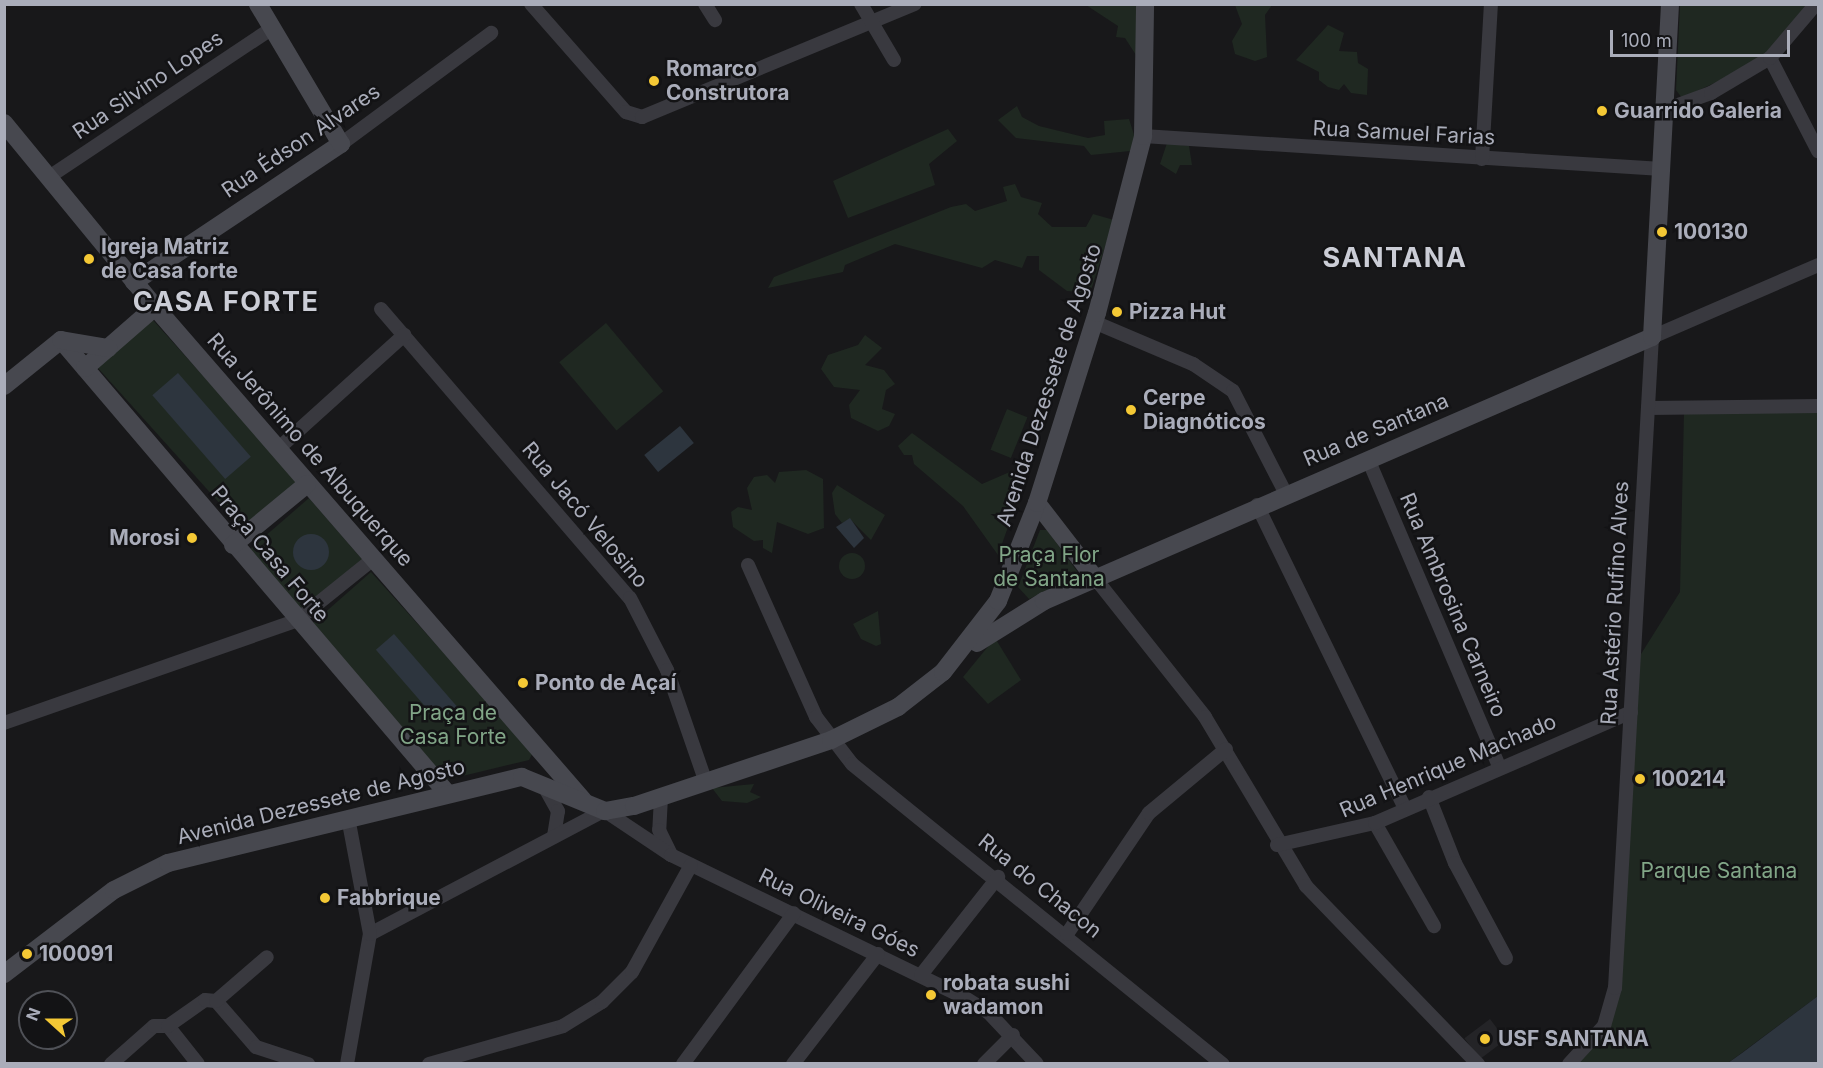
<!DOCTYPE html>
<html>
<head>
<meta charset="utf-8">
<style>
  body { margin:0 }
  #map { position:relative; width:1823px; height:1068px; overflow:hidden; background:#18181a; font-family:Inter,sans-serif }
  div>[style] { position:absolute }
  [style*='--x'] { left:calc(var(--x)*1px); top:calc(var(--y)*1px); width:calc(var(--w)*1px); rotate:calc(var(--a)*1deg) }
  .built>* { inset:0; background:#242427; transform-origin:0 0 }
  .green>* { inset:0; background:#1f2821; transform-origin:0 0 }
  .round { border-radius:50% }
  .water>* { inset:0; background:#2d353e; transform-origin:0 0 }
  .street>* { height:14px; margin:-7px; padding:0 7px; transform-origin:7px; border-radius:7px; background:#39393f }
  .secondary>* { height:18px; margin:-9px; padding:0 9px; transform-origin:9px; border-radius:9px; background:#47484f }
  .dots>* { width:16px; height:16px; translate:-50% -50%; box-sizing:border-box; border:3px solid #131315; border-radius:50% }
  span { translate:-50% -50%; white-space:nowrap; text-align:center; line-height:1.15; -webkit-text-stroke:5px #131315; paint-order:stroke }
  .poi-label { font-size:21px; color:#aaadba; font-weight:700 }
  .left { translate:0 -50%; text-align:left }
  .right { translate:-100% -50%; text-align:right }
  .street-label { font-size:21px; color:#aaadba }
  .park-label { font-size:21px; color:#81a587 }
  .district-label { font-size:27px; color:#cbcdd6; font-weight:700; letter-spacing:1.5px }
  .frame { position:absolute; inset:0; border:6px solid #aaadba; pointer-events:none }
  .north { position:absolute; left:18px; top:990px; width:60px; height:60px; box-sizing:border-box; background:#131315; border:2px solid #4f5157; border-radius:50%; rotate:291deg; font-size:16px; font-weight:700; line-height:24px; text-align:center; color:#aaadba }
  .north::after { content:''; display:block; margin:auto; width:21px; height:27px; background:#f4c835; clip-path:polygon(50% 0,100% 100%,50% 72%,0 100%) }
  .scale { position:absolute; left:1610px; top:30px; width:180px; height:27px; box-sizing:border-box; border:3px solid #aaadba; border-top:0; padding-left:8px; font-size:18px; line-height:21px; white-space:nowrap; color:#aaadba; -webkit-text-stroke:4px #131315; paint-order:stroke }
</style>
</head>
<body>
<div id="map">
  <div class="built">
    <div style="left:1490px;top:1019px;width:26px;height:32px;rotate:53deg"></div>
  </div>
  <div class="green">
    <div style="clip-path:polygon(1086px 5px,1136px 5px,1136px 55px,1125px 38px,1116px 37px,1118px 26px)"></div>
    <div style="clip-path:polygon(1235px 5px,1272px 5px,1265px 15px,1267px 57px,1255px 61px,1235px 54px,1232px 41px,1242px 24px)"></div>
    <div style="clip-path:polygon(1680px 5px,1813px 5px,1762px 61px,1682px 98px,1676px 90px)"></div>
    <div style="clip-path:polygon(1328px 25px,1344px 33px,1339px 51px,1357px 52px,1358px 63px,1368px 69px,1367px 95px,1351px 93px,1344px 84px,1339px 90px,1328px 87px,1319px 80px,1319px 72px,1296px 60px)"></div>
    <div style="clip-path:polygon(1017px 106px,1022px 117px,1039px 126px,1088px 138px,1105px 135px,1104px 121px,1129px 119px,1135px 138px,1130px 151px,1091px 155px,1084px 146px,1016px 138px,998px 120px)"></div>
    <div style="clip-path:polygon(948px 129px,957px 141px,929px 164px,935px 185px,848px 218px,833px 181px)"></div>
    <div style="clip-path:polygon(1167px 143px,1189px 146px,1192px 165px,1180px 165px,1176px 174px,1160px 164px)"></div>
    <div style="clip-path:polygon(1015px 184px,1021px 197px,1042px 203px,1038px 214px,1052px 227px,1086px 227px,1093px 214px,1114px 220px,1090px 293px,1067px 291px,1039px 270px,1039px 256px,1027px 256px,1022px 268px,995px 260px,982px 268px,895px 244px,845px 265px,843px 272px,768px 288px,774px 277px,951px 207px,966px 204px,975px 211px,1007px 201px,1003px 187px)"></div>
    <div style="left:152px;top:319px;width:220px;height:73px;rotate:48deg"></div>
    <div style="left:606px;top:323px;width:89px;height:61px;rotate:50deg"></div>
    <div style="clip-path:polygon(865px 335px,882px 348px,865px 365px,884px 370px,895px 384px,886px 390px,882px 409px,895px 414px,889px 426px,878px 431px,851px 418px,849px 405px,860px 390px,834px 387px,821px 369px,828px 355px,858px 345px)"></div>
    <div style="left:1007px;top:409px;width:22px;height:44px;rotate:22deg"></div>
    <div style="clip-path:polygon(1818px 409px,1818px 996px,1728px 1063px,1577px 1064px,1607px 1013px,1636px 662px,1680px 592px,1684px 412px)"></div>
    <div style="clip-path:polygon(912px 433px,982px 484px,1012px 471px,1015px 492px,1008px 509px,1013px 513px,998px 555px,963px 506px,914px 464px,912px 455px,904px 455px,898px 446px)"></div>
    <div style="clip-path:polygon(806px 470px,823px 479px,824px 528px,808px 534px,777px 522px,772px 553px,763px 548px,763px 540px,754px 541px,733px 527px,731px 512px,738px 507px,752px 510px,747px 488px,754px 477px,767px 475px,775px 483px,779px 472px)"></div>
    <div style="clip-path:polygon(837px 485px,885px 515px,871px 540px,850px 519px,842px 523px,835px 514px,832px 493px)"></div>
    <div style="left:309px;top:498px;width:82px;height:79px;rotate:49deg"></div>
    <div style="clip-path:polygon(1040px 530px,1047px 530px,1079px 574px,1029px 599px,1018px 587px)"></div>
    <div class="round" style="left:839px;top:553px;width:26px;height:26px"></div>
    <div style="clip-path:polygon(371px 572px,533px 752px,529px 760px,446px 780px,313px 623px)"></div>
    <div style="clip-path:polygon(878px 611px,881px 644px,876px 646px,861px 639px,853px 624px)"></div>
    <div style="clip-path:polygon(995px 638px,1021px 680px,988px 704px,963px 677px)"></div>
    <div style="clip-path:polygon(754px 784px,750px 792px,761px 797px,747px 803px,722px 801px,712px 788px)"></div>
  </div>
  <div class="water">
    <div style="left:178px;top:373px;width:111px;height:34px;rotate:49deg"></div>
    <div style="left:680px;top:426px;width:22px;height:46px;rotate:51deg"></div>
    <div style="clip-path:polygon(850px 518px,864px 538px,854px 548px,836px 527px)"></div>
    <div class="round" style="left:293px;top:534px;width:36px;height:36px"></div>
    <div style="left:394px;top:634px;width:96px;height:24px;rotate:49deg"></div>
    <div style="clip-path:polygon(1818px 996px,1818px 1063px,1728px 1063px,1742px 1053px)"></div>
  </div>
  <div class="street">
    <div style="--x:531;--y:4;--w:144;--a:48.7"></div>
    <div style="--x:626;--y:112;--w:17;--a:17"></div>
    <div style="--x:642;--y:117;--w:295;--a:-22.5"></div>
    <div style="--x:705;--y:4;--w:19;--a:58"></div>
    <div style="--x:861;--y:4;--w:65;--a:59.5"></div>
    <div style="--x:1770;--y:58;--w:105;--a:62.7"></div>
    <div style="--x:1667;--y:109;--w:47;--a:-20"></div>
    <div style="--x:1711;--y:93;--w:69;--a:-30.7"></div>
    <div style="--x:1770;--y:58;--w:71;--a:-49.6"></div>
    <div style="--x:1143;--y:136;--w:520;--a:3.64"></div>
    <div style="--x:341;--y:144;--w:187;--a:-36.5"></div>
    <div style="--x:1482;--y:159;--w:155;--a:-86.7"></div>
    <div style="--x:49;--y:177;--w:267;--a:-33.7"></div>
    <div style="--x:381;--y:309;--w:381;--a:49.3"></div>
    <div style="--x:630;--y:598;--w:81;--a:62.8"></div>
    <div style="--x:667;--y:670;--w:116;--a:70.9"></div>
    <div style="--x:1094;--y:322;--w:108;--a:23"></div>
    <div style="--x:1193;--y:364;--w:48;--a:34"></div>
    <div style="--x:1233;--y:391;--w:114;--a:62.8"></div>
    <div style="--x:1648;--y:408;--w:170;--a:-0.7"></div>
    <div style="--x:279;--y:448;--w:169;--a:-42.1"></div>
    <div style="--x:1368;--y:459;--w:336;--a:66.9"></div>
    <div style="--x:1257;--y:505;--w:337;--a:64"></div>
    <div style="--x:748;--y:565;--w:167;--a:65.9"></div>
    <div style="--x:816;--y:717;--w:59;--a:52.5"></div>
    <div style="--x:852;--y:764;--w:477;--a:39"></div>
    <div style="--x:1095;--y:578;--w:177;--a:51.6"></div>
    <div style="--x:1205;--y:717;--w:197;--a:59.1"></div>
    <div style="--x:1306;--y:886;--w:248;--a:46"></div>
    <div style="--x:4;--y:723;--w:309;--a:-19.3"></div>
    <div style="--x:296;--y:621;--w:99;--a:-38.8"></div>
    <div style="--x:544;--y:786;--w:29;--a:61"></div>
    <div style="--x:558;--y:811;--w:26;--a:99"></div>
    <div style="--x:661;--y:797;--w:33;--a:93"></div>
    <div style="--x:659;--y:830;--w:28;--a:64"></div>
    <div style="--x:1429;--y:797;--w:71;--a:68.5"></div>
    <div style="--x:1455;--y:863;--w:108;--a:61.8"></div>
    <div style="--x:605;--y:811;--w:79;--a:33.7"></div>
    <div style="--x:671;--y:855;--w:323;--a:25.9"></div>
    <div style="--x:962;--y:996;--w:31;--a:32"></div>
    <div style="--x:988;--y:1012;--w:71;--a:46.7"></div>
    <div style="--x:1375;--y:823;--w:119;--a:60.2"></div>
    <div style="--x:1277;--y:845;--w:100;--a:-12.7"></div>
    <div style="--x:1375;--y:823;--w:279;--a:-23.4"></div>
    <div style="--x:370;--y:934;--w:263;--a:-27.8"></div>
    <div style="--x:1067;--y:934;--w:146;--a:-55.9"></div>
    <div style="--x:1149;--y:813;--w:100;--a:-39.7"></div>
    <div style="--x:921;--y:975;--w:125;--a:-51.8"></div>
    <div style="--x:216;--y:1001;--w:61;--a:49"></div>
    <div style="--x:256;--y:1047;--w:55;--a:18.1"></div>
    <div style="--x:168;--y:1026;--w:48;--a:51.7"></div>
    <div style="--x:111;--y:1064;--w:57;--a:-41.5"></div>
    <div style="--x:154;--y:1026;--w:14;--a:0"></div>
    <div style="--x:168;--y:1026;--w:45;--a:-35.1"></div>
    <div style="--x:205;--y:1000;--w:11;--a:5"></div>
    <div style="--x:216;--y:1001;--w:67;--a:-40.8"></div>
    <div style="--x:347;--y:1064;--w:132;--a:-80"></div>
    <div style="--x:370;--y:934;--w:118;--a:-100.7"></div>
    <div style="--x:429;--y:1064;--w:139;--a:-15.8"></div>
    <div style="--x:563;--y:1026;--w:46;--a:-31.6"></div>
    <div style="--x:602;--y:1002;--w:42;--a:-45"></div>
    <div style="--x:632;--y:972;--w:122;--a:-61.1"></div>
    <div style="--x:683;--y:1064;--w:187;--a:-53.7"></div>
    <div style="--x:793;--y:1064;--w:139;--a:-52.3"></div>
    <div style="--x:984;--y:1064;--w:41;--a:-45"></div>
    <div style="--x:1569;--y:1064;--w:52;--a:-47.4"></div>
    <div style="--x:1604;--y:1026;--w:40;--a:-74"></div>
    <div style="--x:1615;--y:988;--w:652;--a:-86.75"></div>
    <div style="--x:1652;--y:337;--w:181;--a:-23.4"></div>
  </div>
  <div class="secondary">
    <div style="--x:4;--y:123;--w:238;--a:50.6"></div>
    <div style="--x:155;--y:307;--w:653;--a:49.04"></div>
    <div style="--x:134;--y:282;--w:249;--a:-33.7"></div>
    <div style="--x:341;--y:144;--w:163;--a:-120.7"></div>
    <div style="--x:61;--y:340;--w:595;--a:49.57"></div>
    <div style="--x:85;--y:368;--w:93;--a:-41.1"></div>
    <div style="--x:4;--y:386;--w:73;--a:-38.9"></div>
    <div style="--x:61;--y:340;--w:48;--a:9.7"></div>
    <div style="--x:1037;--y:503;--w:95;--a:52.3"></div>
    <div style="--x:233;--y:545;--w:96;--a:-39.5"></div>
    <div style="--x:977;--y:643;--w:79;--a:-32.1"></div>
    <div style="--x:1044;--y:601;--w:663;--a:-23.47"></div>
    <div style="--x:1652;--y:337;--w:333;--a:-86.9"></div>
    <div style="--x:4;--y:974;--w:138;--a:-37.4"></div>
    <div style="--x:114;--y:890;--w:60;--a:-26.6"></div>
    <div style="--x:168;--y:863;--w:364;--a:-13.7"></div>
    <div style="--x:522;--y:777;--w:90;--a:22.3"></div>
    <div style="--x:605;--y:811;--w:29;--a:-10"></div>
    <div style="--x:634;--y:806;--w:208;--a:-18.5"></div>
    <div style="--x:831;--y:740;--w:75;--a:-26.2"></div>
    <div style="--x:898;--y:707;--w:57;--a:-37.9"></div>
    <div style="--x:943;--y:672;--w:90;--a:-52.2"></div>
    <div style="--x:998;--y:601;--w:105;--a:-68.3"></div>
    <div style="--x:1037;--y:503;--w:199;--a:-72.5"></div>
    <div style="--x:1097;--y:313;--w:183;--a:-75.4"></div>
    <div style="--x:1143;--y:136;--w:132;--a:-89.1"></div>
  </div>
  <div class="dots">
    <div style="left:654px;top:81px;background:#f4c835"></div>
    <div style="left:1602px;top:111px;background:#f4c835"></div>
    <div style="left:1662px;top:232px;background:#f4c835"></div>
    <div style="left:89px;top:259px;background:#f4c835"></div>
    <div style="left:1117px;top:312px;background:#f4c835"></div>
    <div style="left:1131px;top:410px;background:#f4c835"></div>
    <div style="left:192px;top:538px;background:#f4c835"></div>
    <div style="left:523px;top:683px;background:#f4c835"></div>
    <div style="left:1640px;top:779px;background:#f4c835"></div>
    <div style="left:325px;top:898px;background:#f4c835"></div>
    <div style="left:27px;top:954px;background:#f4c835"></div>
    <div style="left:931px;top:995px;background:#f4c835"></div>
    <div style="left:1485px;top:1039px;background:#f4c835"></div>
  </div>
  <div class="poi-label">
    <span class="left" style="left:666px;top:81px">Romarco<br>Construtora</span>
    <span class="left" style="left:1614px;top:111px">Guarrido Galeria</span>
    <span class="left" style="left:1674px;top:232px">100130</span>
    <span class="left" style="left:101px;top:259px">Igreja Matriz<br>de Casa forte</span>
    <span class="left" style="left:1129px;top:312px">Pizza Hut</span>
    <span class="left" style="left:1143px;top:410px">Cerpe<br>Diagnóticos</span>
    <span class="right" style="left:180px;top:538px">Morosi</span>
    <span class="left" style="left:535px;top:683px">Ponto de Açaí</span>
    <span class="left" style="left:1652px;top:779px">100214</span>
    <span class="left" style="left:337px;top:898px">Fabbrique</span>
    <span class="left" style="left:39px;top:954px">100091</span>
    <span class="left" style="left:943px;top:995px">robata sushi<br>wadamon</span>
    <span class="left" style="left:1498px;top:1039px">USF SANTANA</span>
  </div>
  <div class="street-label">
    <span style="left:148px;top:85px;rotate:-34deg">Rua Silvino Lopes</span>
    <span style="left:1404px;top:133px;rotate:3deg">Rua Samuel Farias</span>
    <span style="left:301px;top:141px;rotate:-34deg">Rua Édson Alvares</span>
    <span style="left:1049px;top:385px;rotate:-72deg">Avenida Dezessete de Agosto</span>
    <span style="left:1376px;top:430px;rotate:-23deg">Rua de Santana</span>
    <span style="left:310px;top:450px;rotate:49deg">Rua Jerônimo de Albuquerque</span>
    <span style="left:585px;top:515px;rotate:50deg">Rua Jacó Velosino</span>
    <span style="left:270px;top:554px;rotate:50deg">Praça Casa Forte</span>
    <span style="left:1615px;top:603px;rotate:-87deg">Rua Astério Rufino Alves</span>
    <span style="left:1453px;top:605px;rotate:67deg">Rua Ambrosina Carneiro</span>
    <span style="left:1448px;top:766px;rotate:-23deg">Rua Henrique Machado</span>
    <span style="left:321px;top:802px;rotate:-14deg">Avenida Dezessete de Agosto</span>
    <span style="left:1040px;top:886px;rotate:39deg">Rua do Chacon</span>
    <span style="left:839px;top:913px;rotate:26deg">Rua Oliveira Góes</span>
  </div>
  <div class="park-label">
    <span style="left:1049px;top:567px">Praça Flor<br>de Santana</span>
    <span style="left:453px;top:725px">Praça de<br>Casa Forte</span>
    <span style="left:1719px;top:871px">Parque Santana</span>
  </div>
  <div class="district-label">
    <span style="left:1395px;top:258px">SANTANA</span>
    <span style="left:226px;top:302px">CASA FORTE</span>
  </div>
  <div class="frame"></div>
  <div class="north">N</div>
  <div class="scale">100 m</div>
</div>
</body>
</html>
